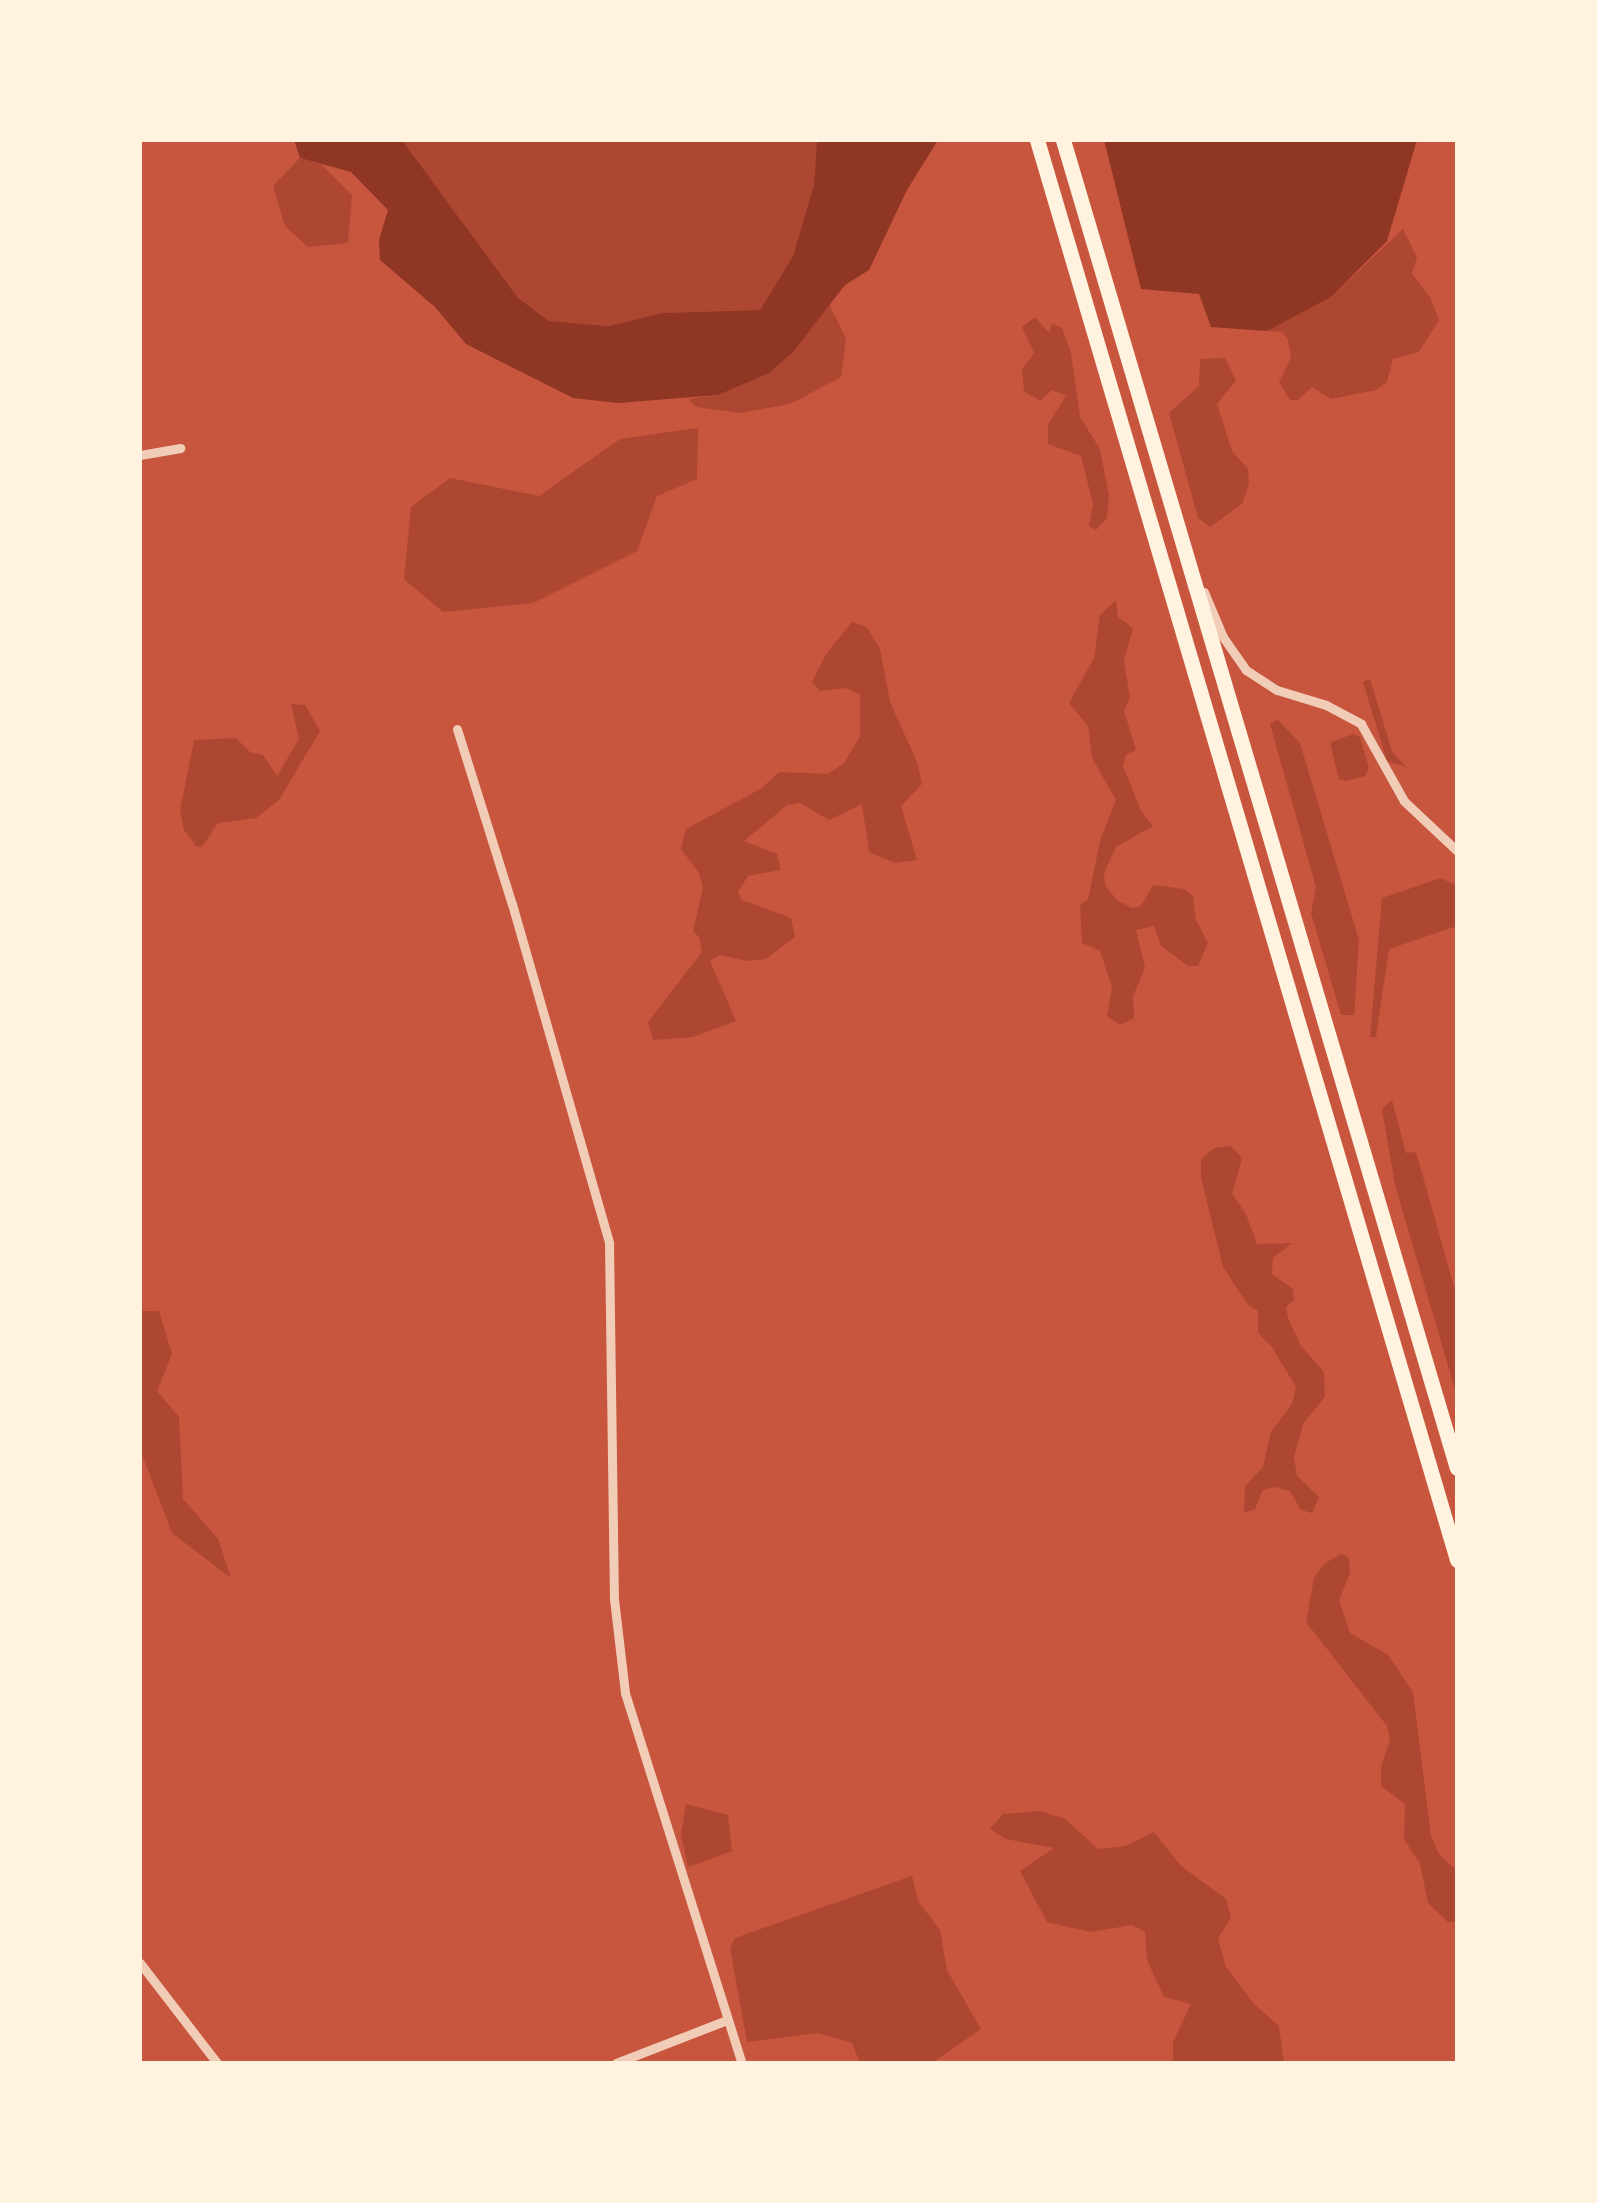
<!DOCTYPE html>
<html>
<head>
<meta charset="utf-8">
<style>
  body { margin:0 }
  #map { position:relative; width:1597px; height:2203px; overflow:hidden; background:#c8553d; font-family:"Exo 2",sans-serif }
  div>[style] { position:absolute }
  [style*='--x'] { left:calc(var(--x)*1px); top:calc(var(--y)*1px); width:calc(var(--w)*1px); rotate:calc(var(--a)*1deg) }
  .green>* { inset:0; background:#ae4732 }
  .water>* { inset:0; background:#8f3625 }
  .minor>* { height:9px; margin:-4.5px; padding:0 4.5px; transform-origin:4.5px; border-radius:4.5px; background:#f1ccb7 }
  .trunk>* { height:15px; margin:-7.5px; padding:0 7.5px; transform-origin:7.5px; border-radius:7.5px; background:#fff3e0 }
  span { translate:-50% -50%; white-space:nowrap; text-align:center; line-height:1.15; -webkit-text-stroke:9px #fff3e0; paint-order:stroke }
  .frame { position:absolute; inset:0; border:142px solid #fff3e0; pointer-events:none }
</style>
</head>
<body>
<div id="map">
  <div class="green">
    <div style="clip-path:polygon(402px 140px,817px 140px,814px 184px,793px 256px,760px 310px,662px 313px,609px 326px,549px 321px,518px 298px)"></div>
    <div style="clip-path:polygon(300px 158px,321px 164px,352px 195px,348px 243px,308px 247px,285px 226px,273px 186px)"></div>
    <div style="clip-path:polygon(1403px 229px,1417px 257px,1412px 274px,1430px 297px,1439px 320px,1419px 352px,1393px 359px,1387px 382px,1376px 390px,1331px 399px,1312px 387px,1298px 400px,1290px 400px,1279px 382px,1291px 357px,1288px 340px,1282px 332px,1267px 331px,1331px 297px)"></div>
    <div style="clip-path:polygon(829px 304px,846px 339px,841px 377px,790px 404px,740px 413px,696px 407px,689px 399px,718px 395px)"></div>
    <div style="clip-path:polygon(1035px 317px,1049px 333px,1052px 323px,1062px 328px,1071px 353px,1080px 417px,1100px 449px,1109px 496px,1107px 518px,1096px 530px,1089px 526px,1093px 504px,1081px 456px,1048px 444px,1048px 424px,1066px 396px,1052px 390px,1040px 401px,1024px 391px,1022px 370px,1034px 353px,1022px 327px)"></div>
    <div style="clip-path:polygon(1225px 358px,1236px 380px,1217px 404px,1232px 451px,1248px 469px,1249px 484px,1242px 504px,1210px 527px,1198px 518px,1169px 413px,1199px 386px,1200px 359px)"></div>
    <div style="clip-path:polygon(698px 428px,697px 479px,657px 496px,637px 551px,533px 603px,443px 612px,404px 579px,411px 507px,450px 478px,539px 496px,620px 439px)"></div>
    <div style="clip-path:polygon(1116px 600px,1118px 617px,1133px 628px,1124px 661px,1130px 697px,1124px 711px,1136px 750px,1126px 755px,1123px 766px,1141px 811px,1153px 826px,1116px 847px,1104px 873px,1105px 885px,1117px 900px,1132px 908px,1141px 906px,1153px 885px,1184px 889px,1193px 896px,1196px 920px,1208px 943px,1198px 966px,1188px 966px,1161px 946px,1154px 926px,1136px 930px,1145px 968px,1133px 996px,1134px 1018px,1120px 1025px,1107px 1016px,1112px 987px,1100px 951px,1082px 943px,1080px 905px,1088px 900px,1100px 841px,1116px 800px,1092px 758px,1088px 726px,1069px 703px,1094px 658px,1100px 615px)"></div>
    <div style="clip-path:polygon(852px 622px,867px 627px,880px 649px,890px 702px,917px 762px,922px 784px,901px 806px,917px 860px,895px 863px,869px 852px,862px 804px,829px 820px,800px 803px,787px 805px,744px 841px,777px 854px,781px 870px,748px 876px,738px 892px,742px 900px,791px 918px,795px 937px,766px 959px,748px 961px,720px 955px,710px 961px,736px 1021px,693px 1037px,653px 1040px,648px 1022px,702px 952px,699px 937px,693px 931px,703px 888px,699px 873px,681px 849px,686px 829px,762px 788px,779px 772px,828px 774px,844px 763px,860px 736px,860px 695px,847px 688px,820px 691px,812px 682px,826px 654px)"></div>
    <div style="clip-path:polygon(1370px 679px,1392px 751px,1406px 767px,1387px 761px,1363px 682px)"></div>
    <div style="clip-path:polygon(291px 704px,305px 705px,320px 731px,279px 800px,256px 818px,218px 823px,202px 847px,196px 846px,184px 830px,180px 811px,194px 740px,236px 738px,250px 752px,263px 755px,277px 776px,299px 739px)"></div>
    <div style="clip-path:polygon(1278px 720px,1300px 743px,1359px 940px,1354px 1015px,1341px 1015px,1311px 913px,1316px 887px,1270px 724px)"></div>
    <div style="clip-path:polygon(1353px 734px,1360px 737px,1369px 768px,1365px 776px,1346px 781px,1339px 779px,1330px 743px)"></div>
    <div style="clip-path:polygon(1441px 878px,1457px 886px,1457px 926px,1389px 949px,1376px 1037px,1370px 1037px,1382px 898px)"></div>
    <div style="clip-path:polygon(1392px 1100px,1406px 1153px,1416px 1152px,1457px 1297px,1457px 1396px,1395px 1185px,1382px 1109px)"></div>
    <div style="clip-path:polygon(1231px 1146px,1242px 1158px,1232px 1194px,1246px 1214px,1257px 1244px,1292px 1243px,1273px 1258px,1272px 1274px,1293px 1289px,1294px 1300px,1286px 1307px,1288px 1318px,1301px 1346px,1324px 1372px,1325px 1397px,1303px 1424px,1294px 1457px,1297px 1476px,1319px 1497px,1312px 1513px,1301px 1510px,1290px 1491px,1275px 1487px,1263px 1490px,1255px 1509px,1244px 1513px,1245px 1486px,1263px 1467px,1271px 1432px,1292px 1404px,1296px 1387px,1272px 1347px,1258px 1333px,1258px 1311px,1248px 1305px,1223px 1267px,1201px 1178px,1201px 1159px,1214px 1148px)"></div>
    <div style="clip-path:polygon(140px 1311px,159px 1311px,172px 1354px,157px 1391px,179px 1417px,183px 1499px,218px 1539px,231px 1578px,172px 1533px,140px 1449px)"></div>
    <div style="clip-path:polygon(1342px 1554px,1349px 1558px,1350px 1573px,1339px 1600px,1350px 1633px,1388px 1655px,1413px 1692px,1431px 1836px,1439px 1854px,1457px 1871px,1457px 1922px,1448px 1922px,1428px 1903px,1420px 1864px,1404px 1839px,1405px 1804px,1381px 1786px,1381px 1767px,1390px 1740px,1387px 1726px,1306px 1622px,1314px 1578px,1325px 1563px)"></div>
    <div style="clip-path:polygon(686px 1804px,728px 1815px,732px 1851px,688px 1867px,681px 1835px)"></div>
    <div style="clip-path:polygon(1040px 1811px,1065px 1819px,1098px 1849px,1125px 1846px,1154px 1832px,1181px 1866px,1226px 1899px,1231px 1918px,1218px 1938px,1226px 1967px,1254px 2004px,1279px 2026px,1284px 2063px,1173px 2063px,1173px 2042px,1191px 2004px,1164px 1997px,1147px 1960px,1145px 1932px,1132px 1925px,1091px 1932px,1047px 1922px,1020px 1871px,1054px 1848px,1006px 1839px,990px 1829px,1003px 1814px)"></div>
    <div style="clip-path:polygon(912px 1876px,918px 1901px,940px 1930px,947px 1970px,981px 2029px,932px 2063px,860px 2063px,852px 2043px,818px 2033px,747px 2042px,730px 1948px,735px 1938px)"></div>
  </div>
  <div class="water">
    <div style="clip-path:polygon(294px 140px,402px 140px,518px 298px,549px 321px,609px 326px,662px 313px,760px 310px,793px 256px,814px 184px,817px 140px,938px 140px,907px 190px,869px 270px,845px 285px,793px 352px,769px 373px,718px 395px,618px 403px,573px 398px,466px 344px,435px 307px,380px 260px,379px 240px,388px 210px,351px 172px,300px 158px)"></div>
    <div style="clip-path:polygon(1104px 140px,1417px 140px,1387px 241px,1331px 297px,1267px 331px,1211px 327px,1199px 294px,1141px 289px)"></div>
  </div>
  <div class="minor">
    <div style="--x:140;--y:455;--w:41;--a:-9.9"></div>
    <div style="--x:1204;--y:592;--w:49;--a:67.1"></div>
    <div style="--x:1223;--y:637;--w:40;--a:55.1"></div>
    <div style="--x:1246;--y:670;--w:37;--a:33"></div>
    <div style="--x:1277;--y:690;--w:51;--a:17"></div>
    <div style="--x:1326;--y:705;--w:40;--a:28"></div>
    <div style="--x:1361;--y:724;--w:88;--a:60.8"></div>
    <div style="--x:1404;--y:801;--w:73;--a:43.3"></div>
    <div style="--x:457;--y:729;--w:183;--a:72.6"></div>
    <div style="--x:512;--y:904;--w:353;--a:74"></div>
    <div style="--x:609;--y:1243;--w:356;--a:89.2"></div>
    <div style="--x:614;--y:1599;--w:95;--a:83.3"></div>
    <div style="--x:625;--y:1693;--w:388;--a:72.5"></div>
    <div style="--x:140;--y:1963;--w:126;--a:52.4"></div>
    <div style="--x:616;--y:2063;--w:119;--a:-21.2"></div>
  </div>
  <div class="trunk">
    <div style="--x:1037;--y:140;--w:1481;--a:73.52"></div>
    <div style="--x:1063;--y:140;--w:1385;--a:73.48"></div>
  </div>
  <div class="frame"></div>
</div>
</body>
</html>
